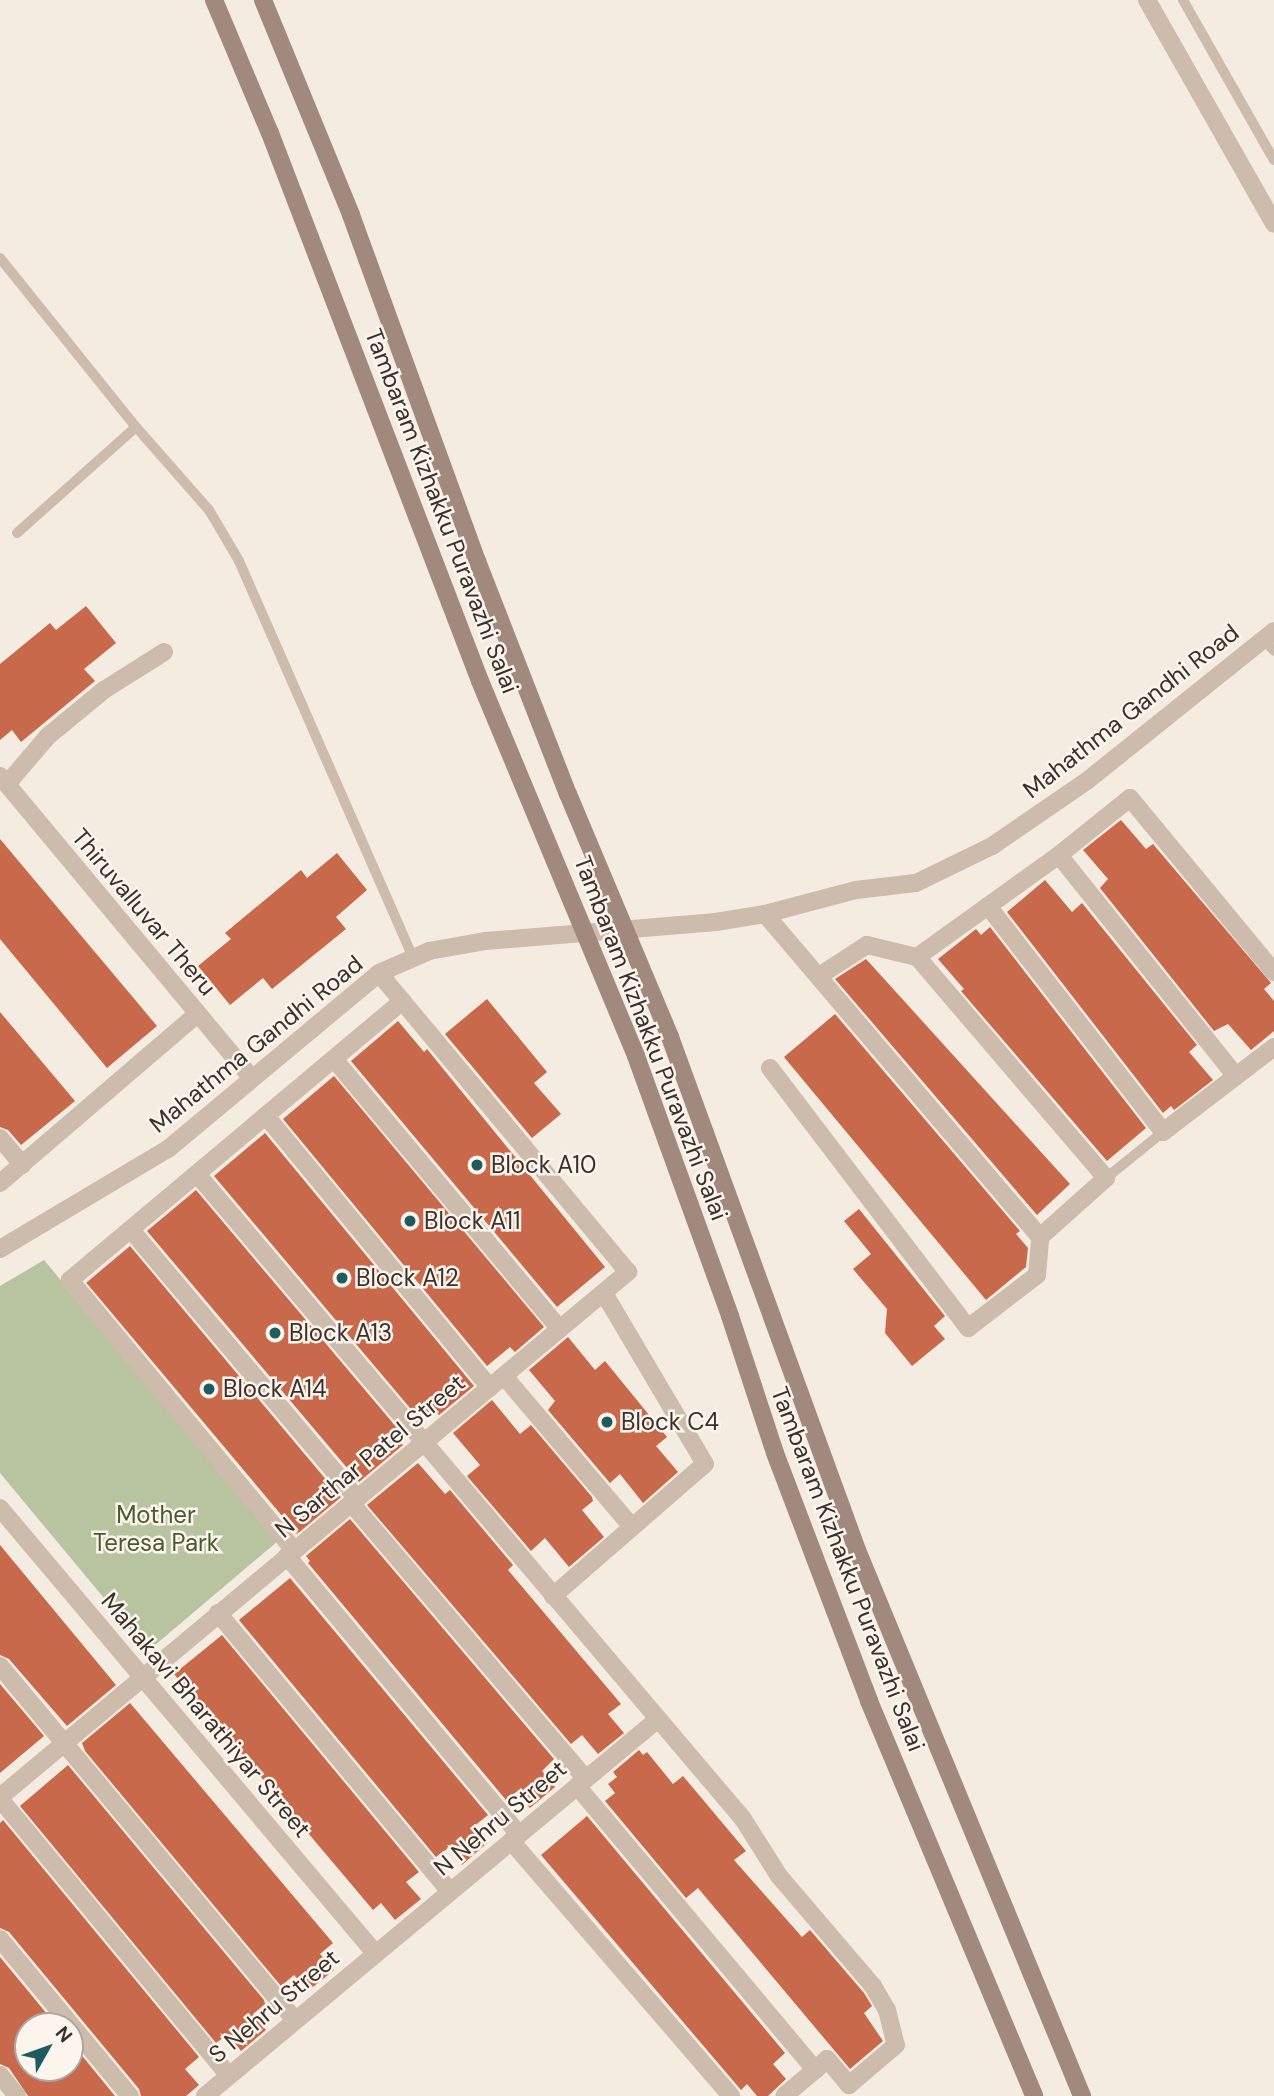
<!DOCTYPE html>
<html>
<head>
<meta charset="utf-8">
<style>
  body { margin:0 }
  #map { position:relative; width:1274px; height:2096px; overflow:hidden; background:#f4ebe1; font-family:"DM Sans",sans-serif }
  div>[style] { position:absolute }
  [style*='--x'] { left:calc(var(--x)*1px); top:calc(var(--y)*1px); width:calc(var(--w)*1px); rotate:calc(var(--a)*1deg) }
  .green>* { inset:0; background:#b8c4a0 }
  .building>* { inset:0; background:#c8694b; transform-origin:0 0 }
  .service>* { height:10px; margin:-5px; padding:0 5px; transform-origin:5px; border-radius:5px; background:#cdbbac }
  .minor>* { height:18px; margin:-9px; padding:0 9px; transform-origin:9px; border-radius:9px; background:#cdbbac }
  .tertiary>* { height:18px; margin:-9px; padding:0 9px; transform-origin:9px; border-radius:9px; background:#cdbbac }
  .secondary>* { height:18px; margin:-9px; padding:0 9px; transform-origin:9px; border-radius:9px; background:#a18a7d }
  .dots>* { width:19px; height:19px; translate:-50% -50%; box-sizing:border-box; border:4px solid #fbf5ee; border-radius:50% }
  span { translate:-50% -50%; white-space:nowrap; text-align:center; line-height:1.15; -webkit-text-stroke:5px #fbf5ee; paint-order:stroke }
  .street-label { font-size:24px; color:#3b302b }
  .poi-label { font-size:24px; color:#3b302b }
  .left { translate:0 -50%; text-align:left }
  .park-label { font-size:24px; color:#4a5a2e }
  .north { position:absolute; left:14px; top:2012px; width:70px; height:70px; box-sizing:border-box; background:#fbf5ee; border:2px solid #aea6a0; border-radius:50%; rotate:50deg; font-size:19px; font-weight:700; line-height:28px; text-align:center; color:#3b302b }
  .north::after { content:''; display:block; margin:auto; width:24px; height:32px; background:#1f5a5e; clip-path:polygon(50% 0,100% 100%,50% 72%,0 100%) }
</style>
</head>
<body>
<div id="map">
  <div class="green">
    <div style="clip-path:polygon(44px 1260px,278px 1541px,148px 1651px,0 1473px,0 1286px)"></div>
  </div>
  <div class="building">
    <div style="clip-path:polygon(86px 606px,116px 643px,84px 669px,95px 681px,21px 742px,12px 730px,0 740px,0 664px,50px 623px,56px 630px)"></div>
    <div style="clip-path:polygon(1121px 820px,1146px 849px,1153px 844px,1271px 983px,1264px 989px,1274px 1001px,1274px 1031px,1251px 1050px,1228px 1024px,1214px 1031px,1100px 888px,1108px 879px,1083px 850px)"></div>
    <div style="clip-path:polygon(0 839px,157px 1026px,107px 1068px,0 939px)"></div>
    <div style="clip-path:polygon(337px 853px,367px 890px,336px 917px,346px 929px,272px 989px,263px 978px,230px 1005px,198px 966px,231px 939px,225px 933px,301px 870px,307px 878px)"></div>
    <div style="clip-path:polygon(1045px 880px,1072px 912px,1082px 903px,1197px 1045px,1189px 1052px,1213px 1080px,1174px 1110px,1171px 1106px,1163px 1113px,1007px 912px)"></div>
    <div style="clip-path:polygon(990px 927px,1146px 1128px,1107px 1161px,961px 991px,964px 989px,938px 959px,976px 929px,981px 935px)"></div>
    <div style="clip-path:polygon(866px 959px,1070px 1184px,1037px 1215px,835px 979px)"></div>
    <div style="clip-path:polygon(487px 999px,547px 1072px,534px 1083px,561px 1114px,532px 1138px,445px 1034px)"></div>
    <div style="clip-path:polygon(0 1012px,75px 1101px,21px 1145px,8px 1130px,0 1127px)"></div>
    <div style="clip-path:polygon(835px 1014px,1020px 1231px,1016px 1234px,1028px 1248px,1026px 1267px,986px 1300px,784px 1057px)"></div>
    <div style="clip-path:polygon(398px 1021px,424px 1052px,427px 1049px,605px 1267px,557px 1307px,351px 1061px)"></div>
    <div style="clip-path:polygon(334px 1076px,544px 1327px,515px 1352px,510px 1347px,487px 1366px,283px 1119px)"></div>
    <div style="clip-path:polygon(265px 1133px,474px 1386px,439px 1415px,434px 1410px,421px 1421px,214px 1176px)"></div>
    <div style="clip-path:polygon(196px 1190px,403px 1435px,398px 1439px,403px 1445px,359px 1482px,147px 1231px)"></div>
    <div style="clip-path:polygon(859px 1209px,945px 1316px,934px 1326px,945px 1339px,912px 1366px,885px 1333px,887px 1309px,853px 1269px,871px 1254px,844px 1221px)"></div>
    <div style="left:130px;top:1246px;width:328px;height:57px;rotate:50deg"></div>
    <div style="clip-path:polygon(568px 1337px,595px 1370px,605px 1361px,667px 1437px,656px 1446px,678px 1472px,643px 1503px,620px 1474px,610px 1483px,548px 1410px,555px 1401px,529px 1370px)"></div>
    <div style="clip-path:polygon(492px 1400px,520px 1434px,531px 1425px,592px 1497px,593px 1501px,582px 1510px,604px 1537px,569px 1567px,545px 1538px,531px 1551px,467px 1476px,480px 1465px,453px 1433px)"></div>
    <div style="clip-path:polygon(418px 1463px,445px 1494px,450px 1490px,513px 1565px,508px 1570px,621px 1704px,608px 1714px,624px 1733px,598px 1754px,582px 1735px,571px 1744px,367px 1505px)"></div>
    <div style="clip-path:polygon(350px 1519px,554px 1759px,542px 1771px,555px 1787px,530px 1808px,516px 1792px,506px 1800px,308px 1563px,310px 1561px,306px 1556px)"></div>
    <div style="clip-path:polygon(0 1545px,116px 1685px,67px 1726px,9px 1659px,0 1655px)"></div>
    <div style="clip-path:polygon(290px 1578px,488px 1815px,473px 1827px,487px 1843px,462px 1865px,448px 1848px,436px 1857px,239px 1620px)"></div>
    <div style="clip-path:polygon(222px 1635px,419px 1872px,406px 1882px,421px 1899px,395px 1920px,381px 1903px,373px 1910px,174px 1674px)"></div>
    <div style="clip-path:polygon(0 1684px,44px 1736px,0 1773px)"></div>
    <div style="clip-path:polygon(130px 1703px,333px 1943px,320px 1954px,334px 1970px,308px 1991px,294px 1975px,281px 1986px,85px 1751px,82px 1743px)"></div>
    <div style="clip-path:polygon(639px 1750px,643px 1755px,647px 1752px,673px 1784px,683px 1776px,746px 1851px,734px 1860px,802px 1937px,810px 1930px,864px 1993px,872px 2006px,864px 2013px,883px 2041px,850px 2069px,698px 1888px,686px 1898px,605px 1801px,615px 1793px,608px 1784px,617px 1777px,613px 1772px)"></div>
    <div style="clip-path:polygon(68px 1765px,264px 2000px,265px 2004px,253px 2014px,266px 2030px,241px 2051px,227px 2035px,216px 2043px,20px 1806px)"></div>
    <div style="clip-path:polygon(587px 1816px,785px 2053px,773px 2064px,786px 2079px,768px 2096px,757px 2096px,747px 2084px,741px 2090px,541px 1855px)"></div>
    <div style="clip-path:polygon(3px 1820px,199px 2057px,185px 2069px,199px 2085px,186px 2096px,141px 2096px,139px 2089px,9px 1932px,0 1928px,0 1823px)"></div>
    <div style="clip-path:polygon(0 1957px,57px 2026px,28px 2026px,28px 2068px,70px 2068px,70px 2041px,115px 2096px,28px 2096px,9px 2068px,0 2064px)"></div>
  </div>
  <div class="service">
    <div style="--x:1183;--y:0;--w:184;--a:60.4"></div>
    <div style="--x:0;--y:258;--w:217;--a:51.2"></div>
    <div style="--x:136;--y:427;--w:111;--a:48.7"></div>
    <div style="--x:209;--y:510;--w:59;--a:59.5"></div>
    <div style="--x:239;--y:561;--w:433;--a:66.3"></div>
    <div style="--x:17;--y:533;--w:159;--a:-41.7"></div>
    <div style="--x:1263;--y:639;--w:16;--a:47"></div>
    <div style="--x:1106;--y:1178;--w:73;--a:-38.9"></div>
  </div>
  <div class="minor">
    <div style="--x:1147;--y:0;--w:257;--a:60.4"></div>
    <div style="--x:0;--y:776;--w:393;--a:50.2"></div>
    <div style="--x:7;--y:784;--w:63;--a:-49.5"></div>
    <div style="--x:48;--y:736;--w:72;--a:-39.4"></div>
    <div style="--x:104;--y:690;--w:71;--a:-32.3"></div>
    <div style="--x:988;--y:906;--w:87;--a:-35.7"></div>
    <div style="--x:765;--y:914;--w:424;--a:49.6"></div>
    <div style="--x:1040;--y:1237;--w:89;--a:-41.8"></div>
    <div style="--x:1106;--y:1178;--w:291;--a:-130.5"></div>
    <div style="--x:917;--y:957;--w:87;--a:-35.7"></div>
    <div style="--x:988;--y:906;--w:286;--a:52.2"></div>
    <div style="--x:1163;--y:1132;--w:140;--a:-37.4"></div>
    <div style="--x:819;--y:976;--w:57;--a:-32.9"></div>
    <div style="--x:867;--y:945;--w:51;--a:13.5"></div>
    <div style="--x:334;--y:1059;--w:352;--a:50.1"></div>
    <div style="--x:770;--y:1068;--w:327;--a:52.7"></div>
    <div style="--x:968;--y:1328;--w:87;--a:-37.5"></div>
    <div style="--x:1037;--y:1275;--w:38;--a:-85"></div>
    <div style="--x:1235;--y:1075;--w:282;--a:-128.7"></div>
    <div style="--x:1059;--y:855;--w:91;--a:-38.8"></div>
    <div style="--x:1130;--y:798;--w:226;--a:50.4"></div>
    <div style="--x:266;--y:1116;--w:352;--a:50.5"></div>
    <div style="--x:0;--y:1138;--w:35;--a:50"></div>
    <div style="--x:197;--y:1174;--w:845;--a:49.75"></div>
    <div style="--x:743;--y:1819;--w:67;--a:57.7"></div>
    <div style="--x:779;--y:1876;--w:145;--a:49.5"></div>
    <div style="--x:873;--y:1986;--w:28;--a:60"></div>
    <div style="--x:887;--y:2010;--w:36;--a:76"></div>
    <div style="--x:896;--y:2045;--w:62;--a:139.6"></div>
    <div style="--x:849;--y:2085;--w:34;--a:-130"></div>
    <div style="--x:827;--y:2059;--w:16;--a:137"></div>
    <div style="--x:0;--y:1183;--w:260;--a:-40.6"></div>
    <div style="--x:131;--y:1230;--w:351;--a:49.9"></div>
    <div style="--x:504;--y:1376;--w:198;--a:49.7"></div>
    <div style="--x:351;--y:1503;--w:362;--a:49.6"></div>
    <div style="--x:0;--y:1508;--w:582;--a:49.88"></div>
    <div style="--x:294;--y:1550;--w:351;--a:-129.7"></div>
    <div style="--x:70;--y:1280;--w:434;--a:-40"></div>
    <div style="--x:287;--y:1556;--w:362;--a:50.2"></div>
    <div style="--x:553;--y:1596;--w:201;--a:-41"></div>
    <div style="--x:705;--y:1464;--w:199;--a:-120.6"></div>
    <div style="--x:218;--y:1613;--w:362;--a:50.2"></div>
    <div style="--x:0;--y:1666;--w:461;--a:50.2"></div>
    <div style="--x:577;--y:1786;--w:371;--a:50"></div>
    <div style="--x:815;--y:2070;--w:40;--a:140"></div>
    <div style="--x:0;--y:1797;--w:819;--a:-39.9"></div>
    <div style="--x:628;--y:1272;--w:389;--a:-129.8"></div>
    <div style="--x:0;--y:1799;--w:359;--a:50.4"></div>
    <div style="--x:511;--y:1841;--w:337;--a:49.2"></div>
    <div style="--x:0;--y:1939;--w:204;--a:50.4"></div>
    <div style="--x:0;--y:2075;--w:27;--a:51"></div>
    <div style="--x:205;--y:2096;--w:588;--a:-39.76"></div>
  </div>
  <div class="tertiary">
    <div style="--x:0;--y:1249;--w:196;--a:-30.8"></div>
    <div style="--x:168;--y:1149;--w:275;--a:-39.8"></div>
    <div style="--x:379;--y:973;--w:55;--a:-23.7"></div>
    <div style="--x:429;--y:951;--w:58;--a:-10"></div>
    <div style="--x:486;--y:941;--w:231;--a:-4.7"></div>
    <div style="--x:716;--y:922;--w:50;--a:-9.3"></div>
    <div style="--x:765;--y:914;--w:94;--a:-14.8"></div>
    <div style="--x:856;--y:890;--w:60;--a:-6.7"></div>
    <div style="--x:916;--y:883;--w:85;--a:-26"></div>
    <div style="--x:992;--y:846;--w:116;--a:-34.5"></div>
    <div style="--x:1088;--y:780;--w:238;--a:-38.7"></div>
  </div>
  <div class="secondary">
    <div style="--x:214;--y:0;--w:144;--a:67.2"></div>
    <div style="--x:270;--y:133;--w:587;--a:69.03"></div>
    <div style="--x:480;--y:681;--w:406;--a:67.4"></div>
    <div style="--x:636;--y:1056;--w:276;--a:70.1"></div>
    <div style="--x:730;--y:1316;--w:144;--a:71.8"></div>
    <div style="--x:775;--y:1453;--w:265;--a:69.2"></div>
    <div style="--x:869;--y:1701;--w:428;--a:67.3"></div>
    <div style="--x:263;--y:0;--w:232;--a:67.7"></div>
    <div style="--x:351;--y:215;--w:368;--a:70"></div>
    <div style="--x:477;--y:561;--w:250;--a:68.7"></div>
    <div style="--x:568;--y:794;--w:264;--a:67.2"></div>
    <div style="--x:670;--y:1037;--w:546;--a:69.97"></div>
    <div style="--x:857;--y:1550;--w:591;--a:67.6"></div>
  </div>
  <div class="dots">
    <div style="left:477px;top:1165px;background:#1f5a5e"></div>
    <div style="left:410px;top:1221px;background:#1f5a5e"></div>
    <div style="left:342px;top:1278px;background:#1f5a5e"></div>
    <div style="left:275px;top:1333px;background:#1f5a5e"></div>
    <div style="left:209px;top:1389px;background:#1f5a5e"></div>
    <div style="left:607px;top:1422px;background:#1f5a5e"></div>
  </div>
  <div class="street-label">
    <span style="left:442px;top:511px;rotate:69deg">Tambaram Kizhakku Puravazhi Salai</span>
    <span style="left:1131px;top:711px;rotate:-38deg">Mahathma Gandhi Road</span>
    <span style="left:144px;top:912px;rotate:50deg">Thiruvalluvar Theru</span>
    <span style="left:651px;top:1038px;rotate:69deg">Tambaram Kizhakku Puravazhi Salai</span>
    <span style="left:256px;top:1044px;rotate:-39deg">Mahathma Gandhi Road</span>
    <span style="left:370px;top:1456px;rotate:-40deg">N Sarthar Patel Street</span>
    <span style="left:848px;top:1569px;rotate:69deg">Tambaram Kizhakku Puravazhi Salai</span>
    <span style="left:206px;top:1715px;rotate:50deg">Mahakavi Bharathiyar Street</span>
    <span style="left:500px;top:1818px;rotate:-40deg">N Nehru Street</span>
    <span style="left:274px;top:2006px;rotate:-40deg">S Nehru Street</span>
  </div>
  <div class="poi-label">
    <span class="left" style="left:491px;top:1165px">Block A10</span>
    <span class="left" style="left:424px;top:1221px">Block A11</span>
    <span class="left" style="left:356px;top:1278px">Block A12</span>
    <span class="left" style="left:289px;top:1333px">Block A13</span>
    <span class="left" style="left:223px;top:1389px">Block A14</span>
    <span class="left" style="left:621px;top:1422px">Block C4</span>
  </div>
  <div class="park-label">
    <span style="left:156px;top:1529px">Mother<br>Teresa Park</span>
  </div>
  <div class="north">N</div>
</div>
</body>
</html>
